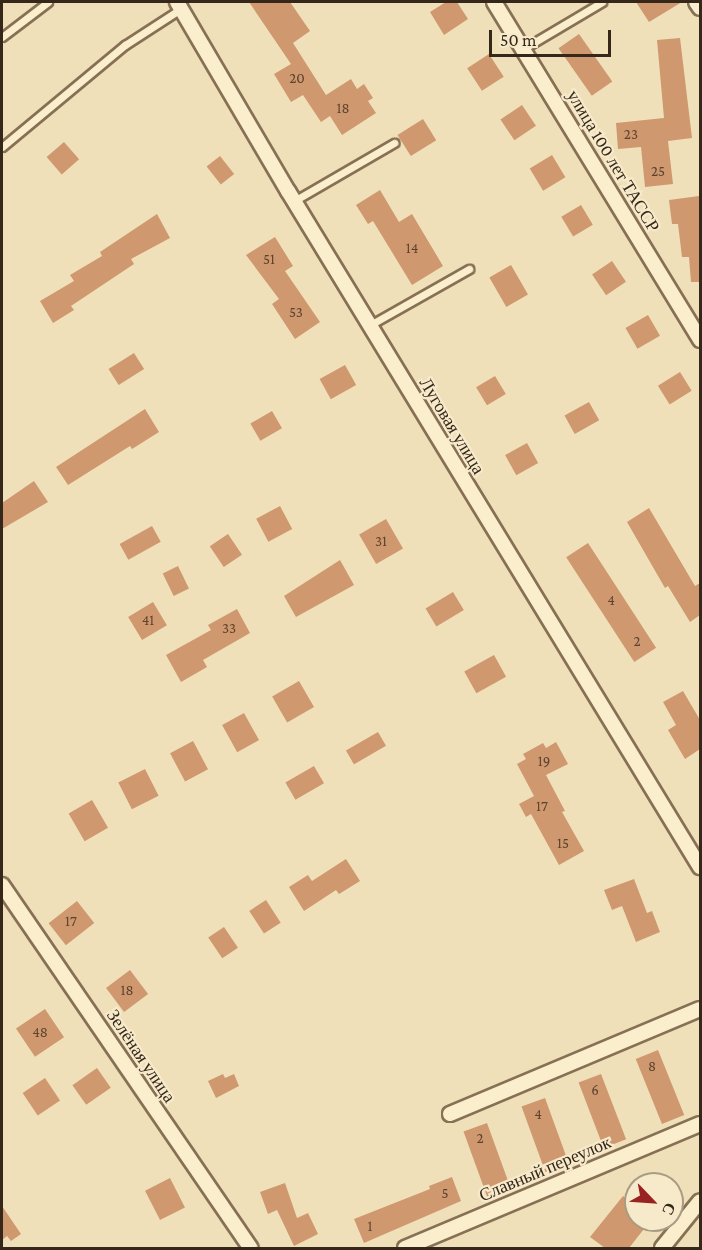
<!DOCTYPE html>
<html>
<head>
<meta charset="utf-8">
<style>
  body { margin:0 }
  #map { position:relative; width:702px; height:1250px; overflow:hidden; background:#efe0ba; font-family:"Crimson Pro",serif }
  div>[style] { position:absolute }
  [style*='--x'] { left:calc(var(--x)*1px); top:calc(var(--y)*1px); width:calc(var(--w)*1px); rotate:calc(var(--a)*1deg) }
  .building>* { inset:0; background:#cf986e; transform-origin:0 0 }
  .roads { filter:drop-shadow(2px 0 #877054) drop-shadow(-2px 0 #877054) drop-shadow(0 2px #877054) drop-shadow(0 -2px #877054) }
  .lane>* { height:7px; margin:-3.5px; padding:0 3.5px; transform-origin:3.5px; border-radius:3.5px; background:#faeecd }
  .street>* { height:14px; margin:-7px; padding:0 7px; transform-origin:7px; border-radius:7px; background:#faeecd }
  span { translate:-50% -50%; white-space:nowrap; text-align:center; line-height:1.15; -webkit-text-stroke:4.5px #f7eaca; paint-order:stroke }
  .number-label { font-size:15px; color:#5c432f }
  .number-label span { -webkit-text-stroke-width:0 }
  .street-label { font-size:18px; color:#35271a }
  .frame { position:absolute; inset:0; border:3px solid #35271a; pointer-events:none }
  .north { position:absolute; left:624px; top:1172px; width:60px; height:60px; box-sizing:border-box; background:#f7eaca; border:2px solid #a99c84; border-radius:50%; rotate:115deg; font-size:16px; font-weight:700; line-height:24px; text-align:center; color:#35271a }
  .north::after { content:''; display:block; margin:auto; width:21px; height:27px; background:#982322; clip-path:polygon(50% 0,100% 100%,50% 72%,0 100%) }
  .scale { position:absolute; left:489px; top:30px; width:122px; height:27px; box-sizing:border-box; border:3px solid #35271a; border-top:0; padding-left:8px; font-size:18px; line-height:21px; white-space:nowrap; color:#35271a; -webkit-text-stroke:4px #f7eaca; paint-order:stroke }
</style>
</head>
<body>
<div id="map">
  <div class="building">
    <div style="clip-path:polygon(249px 2px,290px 2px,310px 31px,293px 43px,326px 95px,351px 79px,357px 89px,364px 84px,373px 98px,368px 101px,376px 113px,342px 135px,330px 116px,321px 122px,303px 95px,291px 102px,274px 74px,291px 64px)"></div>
    <div style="clip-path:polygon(446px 2px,457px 2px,468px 19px,444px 35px,430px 12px)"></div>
    <div style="clip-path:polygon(636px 2px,682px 2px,649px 22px)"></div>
    <div style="left:579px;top:34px;width:58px;height:25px;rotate:55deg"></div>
    <div style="clip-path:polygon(680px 38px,692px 138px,668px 141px,673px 184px,645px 187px,641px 147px,618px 149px,616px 123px,664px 118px,657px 40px)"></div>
    <div style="left:489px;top:54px;width:27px;height:26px;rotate:57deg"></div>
    <div style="left:522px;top:105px;width:25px;height:26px;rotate:56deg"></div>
    <div style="left:423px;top:119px;width:25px;height:30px;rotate:58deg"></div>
    <div style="left:64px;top:142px;width:23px;height:23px;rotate:49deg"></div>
    <div style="left:552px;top:155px;width:26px;height:26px;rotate:59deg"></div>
    <div style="left:220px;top:156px;width:23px;height:17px;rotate:52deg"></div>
    <div style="clip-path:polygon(380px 190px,399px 222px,412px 214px,443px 266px,412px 285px,373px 221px,368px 224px,356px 205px)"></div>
    <div style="clip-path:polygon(699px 196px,700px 282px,691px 282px,689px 257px,682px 257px,678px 224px,672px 224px,669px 200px)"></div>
    <div style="left:581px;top:205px;width:23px;height:23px;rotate:59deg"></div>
    <div style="clip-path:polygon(157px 214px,170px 238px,131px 259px,134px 264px,71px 306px,74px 310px,53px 323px,40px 301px,74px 281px,70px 275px,102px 256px,100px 252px)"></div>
    <div style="clip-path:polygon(275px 237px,293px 266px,285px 271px,320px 322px,295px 339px,272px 304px,279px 299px,246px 255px)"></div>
    <div style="left:612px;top:261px;width:25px;height:24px;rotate:56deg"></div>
    <div style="left:511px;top:265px;width:34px;height:25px;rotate:60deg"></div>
    <div style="left:648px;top:315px;width:24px;height:26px;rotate:60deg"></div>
    <div style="left:134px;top:353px;width:19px;height:30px;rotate:58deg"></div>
    <div style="left:345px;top:365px;width:23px;height:29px;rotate:61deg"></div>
    <div style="left:680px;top:372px;width:22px;height:26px;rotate:58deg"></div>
    <div style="left:495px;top:376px;width:21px;height:22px;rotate:59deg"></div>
    <div style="left:589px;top:402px;width:21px;height:28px;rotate:61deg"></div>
    <div style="clip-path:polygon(145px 409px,159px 432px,132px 449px,130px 446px,68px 485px,56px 467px)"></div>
    <div style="left:272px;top:411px;width:20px;height:25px;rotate:60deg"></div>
    <div style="left:527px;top:443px;width:23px;height:25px;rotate:61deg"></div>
    <div style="clip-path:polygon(34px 481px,48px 502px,2px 529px,2px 503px)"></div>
    <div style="left:280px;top:506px;width:26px;height:27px;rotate:62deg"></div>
    <div style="clip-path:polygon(649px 508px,695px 586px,700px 583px,700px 615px,690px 622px,668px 586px,665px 588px,627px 522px)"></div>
    <div style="left:386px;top:519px;width:34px;height:31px;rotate:60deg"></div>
    <div style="left:152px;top:526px;width:18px;height:37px;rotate:61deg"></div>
    <div style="left:228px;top:534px;width:25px;height:22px;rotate:56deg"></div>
    <div style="left:588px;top:543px;width:125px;height:26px;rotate:57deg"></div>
    <div style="clip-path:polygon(340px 560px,354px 585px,296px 617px,284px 596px)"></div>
    <div style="left:178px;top:566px;width:25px;height:17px;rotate:64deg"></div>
    <div style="left:453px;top:592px;width:21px;height:32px;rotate:59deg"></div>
    <div style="left:153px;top:602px;width:27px;height:29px;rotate:59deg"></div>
    <div style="clip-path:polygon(237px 609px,250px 633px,203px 660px,207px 667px,181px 682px,166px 655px,211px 630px,208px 625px)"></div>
    <div style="left:494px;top:655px;width:25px;height:34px;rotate:61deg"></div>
    <div style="left:299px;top:681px;width:30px;height:31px;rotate:60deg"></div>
    <div style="clip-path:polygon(683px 691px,700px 720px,700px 749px,685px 759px,668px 730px,676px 725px,663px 702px)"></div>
    <div style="left:244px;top:713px;width:31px;height:25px;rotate:61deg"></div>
    <div style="left:378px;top:732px;width:16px;height:37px;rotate:60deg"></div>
    <div style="left:193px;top:741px;width:32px;height:26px;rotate:62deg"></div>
    <div style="clip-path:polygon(556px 742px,568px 764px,546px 775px,565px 811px,562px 812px,584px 851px,559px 865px,531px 814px,526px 817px,519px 804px,534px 796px,517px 764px,526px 759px,523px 754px,543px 743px,546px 748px)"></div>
    <div style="left:314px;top:766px;width:20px;height:33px;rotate:60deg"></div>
    <div style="left:145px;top:769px;width:30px;height:30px;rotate:63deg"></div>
    <div style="left:92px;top:800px;width:32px;height:27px;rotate:60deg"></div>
    <div style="clip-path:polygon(346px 859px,360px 881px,339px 894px,336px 890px,304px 911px,289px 887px,308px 875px,312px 881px)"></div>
    <div style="clip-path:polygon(634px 879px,647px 913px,652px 911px,660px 932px,636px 942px,622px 906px,612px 910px,604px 890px)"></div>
    <div style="left:266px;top:900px;width:27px;height:20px;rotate:57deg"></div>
    <div style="left:77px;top:901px;width:28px;height:36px;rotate:52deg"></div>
    <div style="left:224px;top:927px;width:25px;height:19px;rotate:56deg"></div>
    <div style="left:130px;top:970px;width:30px;height:30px;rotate:53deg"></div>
    <div style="left:45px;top:1009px;width:34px;height:35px;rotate:56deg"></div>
    <div style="left:658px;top:1050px;width:70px;height:24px;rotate:68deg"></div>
    <div style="left:97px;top:1068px;width:24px;height:30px;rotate:55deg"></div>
    <div style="clip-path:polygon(223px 1074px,225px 1078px,234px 1074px,239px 1086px,216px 1098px,208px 1081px)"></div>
    <div style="left:601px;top:1074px;width:70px;height:24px;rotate:69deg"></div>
    <div style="left:45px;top:1078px;width:27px;height:27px;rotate:56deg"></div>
    <div style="left:545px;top:1098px;width:70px;height:25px;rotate:70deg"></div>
    <div style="left:487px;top:1123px;width:69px;height:25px;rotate:70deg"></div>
    <div style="clip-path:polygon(452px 1177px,461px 1201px,364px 1243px,354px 1219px,430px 1189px,429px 1186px)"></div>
    <div style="left:170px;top:1178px;width:33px;height:28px;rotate:63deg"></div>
    <div style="clip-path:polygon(285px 1183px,297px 1218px,308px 1213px,318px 1234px,294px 1246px,277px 1210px,268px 1214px,260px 1192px)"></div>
    <div style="clip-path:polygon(623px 1196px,636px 1206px,636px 1220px,651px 1220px,629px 1248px,605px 1248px,590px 1237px)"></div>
    <div style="clip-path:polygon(2px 1206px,21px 1234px,11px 1241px,7px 1236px,2px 1240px)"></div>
  </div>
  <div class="roads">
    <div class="lane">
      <div style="--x:2;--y:37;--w:58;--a:-37.3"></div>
      <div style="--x:523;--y:49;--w:92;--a:-30.7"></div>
      <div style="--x:2;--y:147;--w:160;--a:-39.7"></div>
      <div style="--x:125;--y:45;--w:68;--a:-33"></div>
      <div style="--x:294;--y:201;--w:116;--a:-30.1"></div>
      <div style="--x:370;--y:325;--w:114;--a:-29.5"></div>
    </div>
    <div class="street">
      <div style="--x:177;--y:2;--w:219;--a:59.6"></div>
      <div style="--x:288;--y:191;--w:792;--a:58.64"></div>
      <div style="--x:494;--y:2;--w:396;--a:58.6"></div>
      <div style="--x:696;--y:2;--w:7;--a:56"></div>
      <div style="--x:2;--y:885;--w:440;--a:55.6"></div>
      <div style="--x:450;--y:1114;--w:271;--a:-22.8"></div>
      <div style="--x:405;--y:1248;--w:320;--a:-22.8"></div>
      <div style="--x:662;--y:1248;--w:60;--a:-51"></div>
    </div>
  </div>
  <div class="number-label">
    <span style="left:297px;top:79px">20</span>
    <span style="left:343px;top:109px">18</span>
    <span style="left:631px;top:135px">23</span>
    <span style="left:658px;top:172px">25</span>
    <span style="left:412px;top:249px">14</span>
    <span style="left:269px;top:260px">51</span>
    <span style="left:296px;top:313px">53</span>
    <span style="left:381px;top:542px">31</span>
    <span style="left:611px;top:601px">4</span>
    <span style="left:148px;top:621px">41</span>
    <span style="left:229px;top:629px">33</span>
    <span style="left:637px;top:642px">2</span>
    <span style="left:544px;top:762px">19</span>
    <span style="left:542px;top:807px">17</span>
    <span style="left:563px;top:844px">15</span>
    <span style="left:71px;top:922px">17</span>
    <span style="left:127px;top:991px">18</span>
    <span style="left:40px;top:1033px">48</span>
    <span style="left:652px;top:1067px">8</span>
    <span style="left:595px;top:1091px">6</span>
    <span style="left:538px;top:1115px">4</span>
    <span style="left:480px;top:1139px">2</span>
    <span style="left:445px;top:1194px">5</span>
    <span style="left:370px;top:1227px">1</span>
  </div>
  <div class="street-label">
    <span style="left:613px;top:161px;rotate:59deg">улица 100 лет ТАССР</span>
    <span style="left:452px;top:426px;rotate:59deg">Луговая улица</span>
    <span style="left:141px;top:1056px;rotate:56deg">Зелёная улица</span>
    <span style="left:545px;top:1169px;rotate:-23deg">Славный переулок</span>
  </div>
  <div class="frame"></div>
  <div class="north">С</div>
  <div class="scale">50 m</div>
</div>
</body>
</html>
